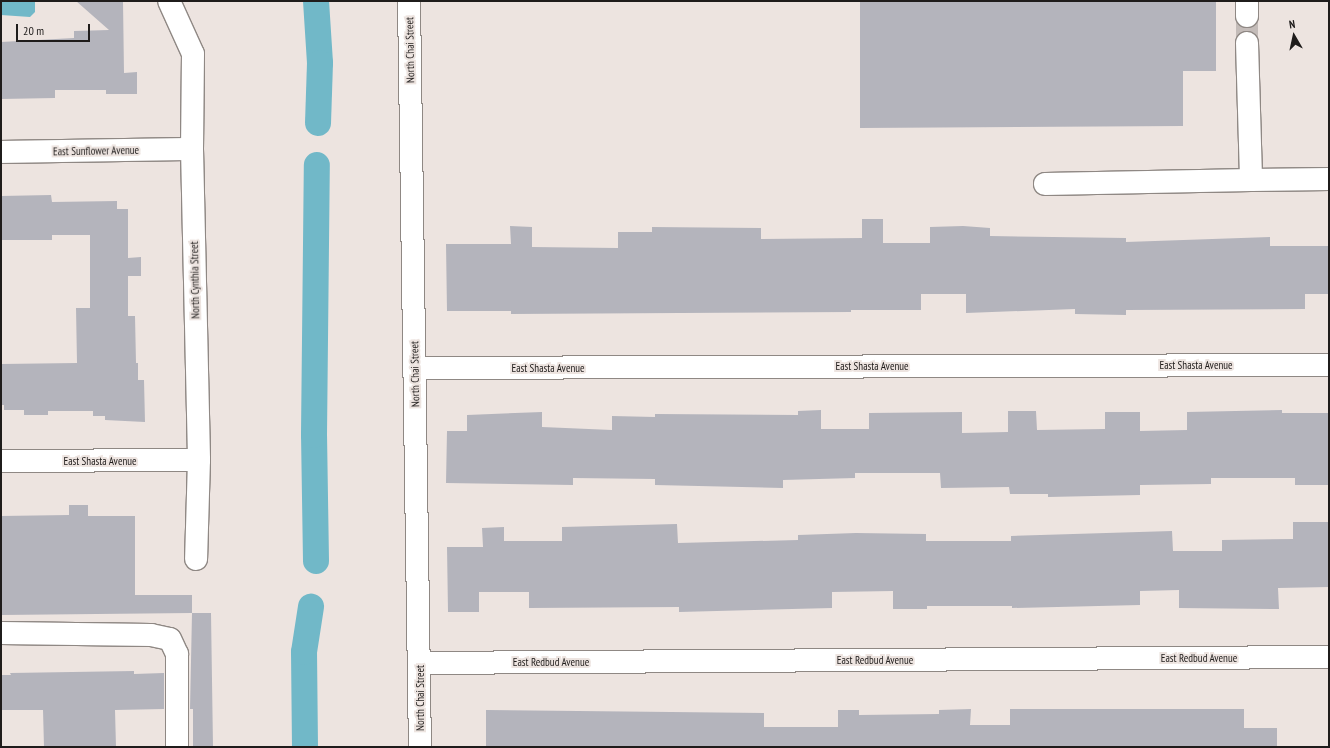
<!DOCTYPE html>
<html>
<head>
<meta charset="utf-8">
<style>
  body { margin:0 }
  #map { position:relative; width:1330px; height:748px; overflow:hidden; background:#ede4e0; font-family:"PT Sans Narrow",sans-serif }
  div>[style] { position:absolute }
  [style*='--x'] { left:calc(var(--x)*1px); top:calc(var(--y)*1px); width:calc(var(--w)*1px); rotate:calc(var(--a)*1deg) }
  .water>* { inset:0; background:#71b8c8 }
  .canal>* { height:26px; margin:-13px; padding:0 13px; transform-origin:13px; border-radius:13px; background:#71b8c8 }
  .building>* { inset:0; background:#b4b4bc }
  .minor-tunnel>* { height:22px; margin-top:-11px; transform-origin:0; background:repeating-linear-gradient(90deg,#c4bcb9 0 22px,transparent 0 33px) }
  .roads { filter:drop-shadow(1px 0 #8f8884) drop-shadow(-1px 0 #8f8884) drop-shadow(0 1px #8f8884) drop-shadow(0 -1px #8f8884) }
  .minor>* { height:22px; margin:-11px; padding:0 11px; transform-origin:11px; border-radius:11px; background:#fff }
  span { translate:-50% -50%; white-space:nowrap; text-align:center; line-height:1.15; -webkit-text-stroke:4px #ede4e0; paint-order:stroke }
  .street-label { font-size:11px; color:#1f1c1b }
  .frame { position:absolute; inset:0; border:2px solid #1f1c1b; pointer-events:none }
  .north { position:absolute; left:1274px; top:16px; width:40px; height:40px; -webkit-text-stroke:3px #ede4e0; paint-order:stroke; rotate:351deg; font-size:11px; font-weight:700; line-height:16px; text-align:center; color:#1f1c1b }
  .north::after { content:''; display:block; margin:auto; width:14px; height:18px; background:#1f1c1b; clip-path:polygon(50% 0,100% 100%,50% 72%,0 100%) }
  .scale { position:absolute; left:16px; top:24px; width:74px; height:18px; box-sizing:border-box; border:2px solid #1f1c1b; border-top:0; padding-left:5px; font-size:12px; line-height:14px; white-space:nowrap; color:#1f1c1b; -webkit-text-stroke:3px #ede4e0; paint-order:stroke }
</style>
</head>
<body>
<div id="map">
  <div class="water">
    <div style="clip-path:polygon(1px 1px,35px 1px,35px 12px,30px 17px,1px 15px)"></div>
  </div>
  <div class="canal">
    <div style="--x:316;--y:1;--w:62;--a:86.3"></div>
    <div style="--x:320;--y:63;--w:60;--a:91.9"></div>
    <div style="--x:316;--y:561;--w:126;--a:-90.9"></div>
    <div style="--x:314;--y:435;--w:270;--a:-89.4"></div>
    <div style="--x:305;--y:747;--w:95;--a:-90.6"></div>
    <div style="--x:304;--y:652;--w:46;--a:-81.2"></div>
  </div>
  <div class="building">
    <div style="clip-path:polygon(76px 1px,123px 1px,124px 73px,137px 72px,137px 94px,106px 94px,106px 90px,55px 90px,55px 98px,1px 99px,1px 42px,74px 38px,74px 31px,109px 30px)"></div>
    <div style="clip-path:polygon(860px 1px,1216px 1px,1216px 71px,1183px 71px,1183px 126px,860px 128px)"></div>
    <div style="clip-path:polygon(51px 195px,52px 202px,117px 201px,117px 209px,128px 209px,128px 258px,141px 257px,141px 276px,128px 276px,128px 316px,135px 316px,136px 363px,138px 363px,138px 380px,144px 380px,145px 422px,105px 420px,105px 416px,93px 416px,93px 411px,48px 411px,48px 415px,24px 415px,24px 410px,4px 410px,4px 405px,1px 405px,1px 364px,77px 363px,76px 308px,90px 308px,90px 235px,52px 235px,52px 240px,1px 240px,1px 196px)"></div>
    <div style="clip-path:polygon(862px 219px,883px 219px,883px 243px,930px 243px,930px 227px,963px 226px,990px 228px,990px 236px,1126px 238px,1126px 242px,1270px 237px,1270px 246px,1329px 246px,1329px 294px,1305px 294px,1305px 309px,1126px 310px,1126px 315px,1075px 314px,1075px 309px,966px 313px,966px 294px,921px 294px,921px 310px,851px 310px,851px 312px,511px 314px,511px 311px,447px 311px,446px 244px,511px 244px,510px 226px,532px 227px,532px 247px,618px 248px,618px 232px,652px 232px,652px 227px,761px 228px,761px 239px,862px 238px)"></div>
    <div style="clip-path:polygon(821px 410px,821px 429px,869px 429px,869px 413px,962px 412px,962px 433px,1008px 432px,1008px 411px,1036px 411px,1037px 430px,1105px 429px,1105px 412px,1140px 412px,1140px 431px,1187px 430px,1187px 412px,1282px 410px,1282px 413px,1329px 413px,1329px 485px,1295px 485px,1295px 478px,1211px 478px,1211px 484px,1140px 485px,1140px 495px,1048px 497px,1048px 494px,1010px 494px,1009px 487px,941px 488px,940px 473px,855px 473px,855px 478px,783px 480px,783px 488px,655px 485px,655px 479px,573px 478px,573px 485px,446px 483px,447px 431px,467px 431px,467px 415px,542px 412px,542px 427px,612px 430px,612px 416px,655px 417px,655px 414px,798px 415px,798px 411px)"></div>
    <div style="clip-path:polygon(69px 505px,88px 505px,88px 516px,135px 516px,135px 595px,192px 595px,192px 613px,1px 615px,1px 516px,69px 515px)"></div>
    <div style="clip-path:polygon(1293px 522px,1329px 522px,1329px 587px,1278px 588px,1279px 609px,1179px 608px,1179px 590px,1140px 591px,1140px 605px,1012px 608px,1012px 606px,927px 606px,927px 609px,893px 609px,893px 591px,832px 592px,832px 608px,679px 612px,679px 607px,529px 608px,529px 592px,479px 592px,479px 612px,448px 612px,447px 547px,483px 547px,482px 528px,504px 527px,504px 541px,562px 541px,562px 527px,677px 524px,678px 543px,798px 540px,798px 535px,856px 533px,926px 534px,926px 541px,1011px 541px,1011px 536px,1172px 531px,1173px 551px,1222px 551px,1222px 540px,1293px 539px)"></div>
    <div style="clip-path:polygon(192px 613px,211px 613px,213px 747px,193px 747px,193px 709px,190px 709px)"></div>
    <div style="clip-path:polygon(134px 671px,134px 674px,164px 673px,164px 709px,115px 710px,116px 747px,44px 747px,43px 710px,2px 710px,1px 675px,11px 675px,10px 673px)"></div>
    <div style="clip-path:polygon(971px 709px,970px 725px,1010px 725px,1010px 709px,1244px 709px,1244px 728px,1277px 728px,1277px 747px,486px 747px,486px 710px,764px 713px,764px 727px,838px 727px,838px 710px,859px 710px,859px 715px,939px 714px,939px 710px)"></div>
  </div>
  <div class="minor-tunnel">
    <div style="--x:1247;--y:16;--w:27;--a:90"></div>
  </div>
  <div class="roads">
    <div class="minor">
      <div style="--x:169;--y:1;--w:58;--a:65.6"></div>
      <div style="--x:193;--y:54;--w:95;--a:90.6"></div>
      <div style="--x:192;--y:149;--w:311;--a:88.7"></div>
      <div style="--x:199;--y:460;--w:99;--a:91.7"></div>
      <div style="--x:409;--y:1;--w:746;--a:89.16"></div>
      <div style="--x:1247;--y:1;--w:15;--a:90"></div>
      <div style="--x:1247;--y:43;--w:137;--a:88.3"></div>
      <div style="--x:1251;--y:180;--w:78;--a:-0.7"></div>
      <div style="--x:1;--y:152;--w:191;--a:-0.9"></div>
      <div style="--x:1045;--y:184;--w:206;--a:-1.1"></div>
      <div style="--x:415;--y:368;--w:914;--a:-0.19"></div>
      <div style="--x:1;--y:461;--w:198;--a:-0.3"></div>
      <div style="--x:1;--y:633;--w:150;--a:0.8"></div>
      <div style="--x:151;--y:635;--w:19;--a:12"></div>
      <div style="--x:170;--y:639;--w:17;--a:65"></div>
      <div style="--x:177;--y:654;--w:93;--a:90"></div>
      <div style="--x:420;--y:663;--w:909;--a:-0.38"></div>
    </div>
  </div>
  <div class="street-label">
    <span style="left:410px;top:50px;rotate:-91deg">North Chai Street</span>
    <span style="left:96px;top:151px;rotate:-1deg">East Sunflower Avenue</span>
    <span style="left:195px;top:280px;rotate:-91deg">North Cynthia Street</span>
    <span style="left:1196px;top:365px">East Shasta Avenue</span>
    <span style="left:872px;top:366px">East Shasta Avenue</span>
    <span style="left:548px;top:368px">East Shasta Avenue</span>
    <span style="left:415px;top:374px;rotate:-91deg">North Chai Street</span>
    <span style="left:100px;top:461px">East Shasta Avenue</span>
    <span style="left:1199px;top:658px">East Redbud Avenue</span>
    <span style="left:875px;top:660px">East Redbud Avenue</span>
    <span style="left:551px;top:662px">East Redbud Avenue</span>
    <span style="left:420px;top:698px;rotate:-90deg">North Chai Street</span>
  </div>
  <div class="frame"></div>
  <div class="north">N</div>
  <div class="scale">20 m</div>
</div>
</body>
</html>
